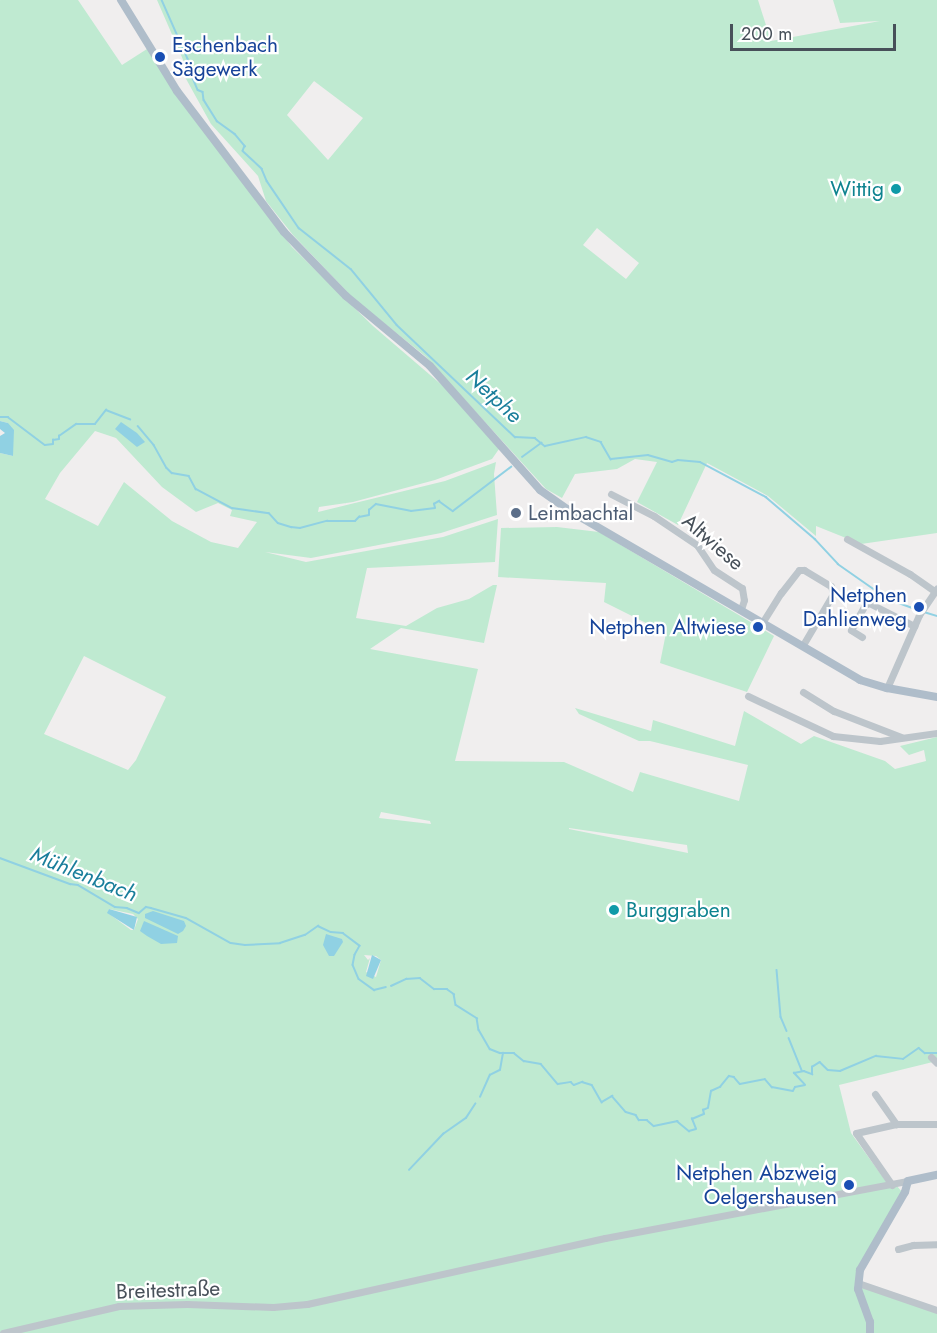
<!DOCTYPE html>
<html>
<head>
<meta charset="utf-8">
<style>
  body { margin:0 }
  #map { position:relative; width:937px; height:1333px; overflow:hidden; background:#f0eeee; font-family:Jost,sans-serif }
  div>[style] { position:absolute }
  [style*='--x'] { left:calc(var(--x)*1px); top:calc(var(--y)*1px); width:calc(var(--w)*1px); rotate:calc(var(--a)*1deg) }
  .green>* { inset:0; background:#bfead1 }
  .water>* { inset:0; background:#90d1e3 }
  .stream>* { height:1.5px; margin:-0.75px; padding:0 0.75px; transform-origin:0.75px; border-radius:0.75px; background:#90d1e3 }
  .minor>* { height:7px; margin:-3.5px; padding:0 3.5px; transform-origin:3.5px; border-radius:3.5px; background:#bdc5cb }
  .major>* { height:8px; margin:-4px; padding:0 4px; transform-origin:4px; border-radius:4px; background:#afbdca }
  .dots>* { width:16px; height:16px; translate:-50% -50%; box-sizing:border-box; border:3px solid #fff; border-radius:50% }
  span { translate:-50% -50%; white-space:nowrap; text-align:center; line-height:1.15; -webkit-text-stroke:4.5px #fff; paint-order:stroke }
  .transit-label { font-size:21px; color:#164399 }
  .left { translate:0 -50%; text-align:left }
  .right { translate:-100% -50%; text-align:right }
  .culture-label { font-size:21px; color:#0d838f }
  .service-label { font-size:21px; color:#4e5e75 }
  .street-label { font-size:21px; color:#475059 }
  .water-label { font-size:22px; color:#197e9b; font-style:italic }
  .scale { position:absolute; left:730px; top:24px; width:166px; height:27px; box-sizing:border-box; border:3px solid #475059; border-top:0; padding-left:8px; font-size:18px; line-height:21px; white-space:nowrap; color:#475059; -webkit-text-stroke:4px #fff; paint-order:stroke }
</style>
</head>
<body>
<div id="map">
  <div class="green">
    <div style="clip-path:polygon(evenodd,0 0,78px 0,122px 65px,147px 49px,182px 101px,292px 247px,373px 326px,450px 392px,499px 449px,492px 459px,435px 480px,353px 502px,319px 507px,318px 512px,445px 481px,496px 462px,494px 474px,497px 515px,441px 533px,311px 558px,265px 552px,306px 562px,443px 537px,498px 519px,495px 562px,367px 568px,356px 618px,406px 626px,437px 608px,469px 599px,493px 585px,497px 585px,484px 643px,401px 628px,370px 649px,478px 669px,455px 761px,564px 762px,633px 792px,640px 772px,739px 801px,748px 765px,650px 741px,639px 741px,579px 714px,575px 708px,651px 731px,653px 720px,735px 746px,744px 711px,801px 744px,814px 736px,885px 761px,895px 769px,926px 761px,924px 750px,909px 755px,900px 746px,937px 737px,937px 1061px,839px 1085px,851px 1133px,890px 1187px,897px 1186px,902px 1192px,855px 1285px,937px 1313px,937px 1333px,0 1333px,0 453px,13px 456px,8px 423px,0 421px,0 0,95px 431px,116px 438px,162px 487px,196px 512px,218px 503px,232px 510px,230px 516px,257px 522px,238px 548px,211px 542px,172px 521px,124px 482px,98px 526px,45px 499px,60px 473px,95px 431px,0 0,84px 656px,166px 697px,136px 760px,128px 770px,44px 734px,84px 656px,0 0,381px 812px,430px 821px,431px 824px,379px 818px,381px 812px,0 0,569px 828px,687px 845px,688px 853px,569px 829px,569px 828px,0 0,109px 909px,133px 914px,138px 919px,134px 930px,131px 930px,108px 913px,109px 909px,0 0,364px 955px,376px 956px,381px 960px,376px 977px,366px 972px,370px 958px,368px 960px,364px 955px)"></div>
    <div style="clip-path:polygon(evenodd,157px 0,758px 0,771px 41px,880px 21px,840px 23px,833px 0,937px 0,937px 533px,861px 544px,816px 526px,816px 536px,768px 496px,707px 463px,678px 525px,637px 502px,657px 462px,635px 459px,617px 469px,575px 474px,562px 498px,546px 489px,425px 356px,354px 299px,293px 235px,266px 201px,258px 176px,211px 124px,180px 68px,184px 62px,157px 0,314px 81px,363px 118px,328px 160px,287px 115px,314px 81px,157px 0,597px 228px,639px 263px,626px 279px,583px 245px,597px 228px)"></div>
    <div style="clip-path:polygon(557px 527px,599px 532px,774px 636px,747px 692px,660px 663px,666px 633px,604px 602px,606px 583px,498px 577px,501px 528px)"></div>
  </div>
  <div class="water">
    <div style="clip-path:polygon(0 421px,8px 423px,14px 430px,13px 456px,0 453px,0 436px,5px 433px,0 429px)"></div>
    <div style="clip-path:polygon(121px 422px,137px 433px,145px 442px,137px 447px,115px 429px)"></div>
    <div style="clip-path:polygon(109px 909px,137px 917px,134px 930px,107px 913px)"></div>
    <div style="clip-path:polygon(153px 911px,184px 921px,186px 926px,183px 931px,178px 934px,145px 918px,145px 914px)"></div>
    <div style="clip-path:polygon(144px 921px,178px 936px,177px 943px,161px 944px,147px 936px,140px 931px)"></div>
    <div style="clip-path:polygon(326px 934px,342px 939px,343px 942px,334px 956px,329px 956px,323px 945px)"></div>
    <div style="clip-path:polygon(372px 955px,381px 960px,373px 979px,366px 976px)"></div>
  </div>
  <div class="stream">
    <div style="--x:162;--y:0;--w:64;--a:66.2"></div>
    <div style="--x:188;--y:59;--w:5;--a:101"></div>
    <div style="--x:187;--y:64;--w:28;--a:67"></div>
    <div style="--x:198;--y:90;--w:5;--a:22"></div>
    <div style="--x:203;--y:92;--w:8;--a:83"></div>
    <div style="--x:204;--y:100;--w:25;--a:58"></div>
    <div style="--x:217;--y:121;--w:22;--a:36"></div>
    <div style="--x:235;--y:134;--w:16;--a:50"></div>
    <div style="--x:245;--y:146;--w:5;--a:112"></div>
    <div style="--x:243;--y:151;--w:26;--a:43"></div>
    <div style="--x:262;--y:169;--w:13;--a:67"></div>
    <div style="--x:267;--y:181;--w:57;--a:55.8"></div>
    <div style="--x:299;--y:228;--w:66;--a:38.3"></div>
    <div style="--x:351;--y:269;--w:72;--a:50.6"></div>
    <div style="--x:397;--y:325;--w:163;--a:43.5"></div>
    <div style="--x:515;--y:437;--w:20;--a:3"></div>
    <div style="--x:535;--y:438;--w:13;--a:39"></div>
    <div style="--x:545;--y:446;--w:42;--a:-12.4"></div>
    <div style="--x:586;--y:437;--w:16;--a:18"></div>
    <div style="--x:601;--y:442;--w:20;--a:60"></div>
    <div style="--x:611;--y:459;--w:37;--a:-6"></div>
    <div style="--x:648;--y:455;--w:25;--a:16"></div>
    <div style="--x:672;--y:462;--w:6;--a:-18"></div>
    <div style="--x:678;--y:460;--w:22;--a:5"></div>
    <div style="--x:700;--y:462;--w:75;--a:27.9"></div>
    <div style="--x:766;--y:497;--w:65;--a:40.6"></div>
    <div style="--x:815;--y:539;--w:34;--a:47"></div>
    <div style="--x:838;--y:564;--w:61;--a:35"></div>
    <div style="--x:888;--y:599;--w:33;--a:20"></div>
    <div style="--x:0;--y:417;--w:8;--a:0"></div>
    <div style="--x:8;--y:417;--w:46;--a:37.1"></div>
    <div style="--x:45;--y:445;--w:8;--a:-7"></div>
    <div style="--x:53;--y:444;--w:4;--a:-90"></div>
    <div style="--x:53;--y:440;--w:6;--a:-9"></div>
    <div style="--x:59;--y:439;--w:3;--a:-90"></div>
    <div style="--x:59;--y:436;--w:21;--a:-35"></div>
    <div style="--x:76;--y:424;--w:19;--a:0"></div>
    <div style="--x:95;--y:424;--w:18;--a:-52"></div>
    <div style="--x:106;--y:410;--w:26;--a:21"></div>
    <div style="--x:138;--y:426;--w:25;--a:50"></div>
    <div style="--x:154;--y:445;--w:26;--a:61"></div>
    <div style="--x:167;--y:468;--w:7;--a:45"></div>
    <div style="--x:172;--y:473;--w:17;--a:10"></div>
    <div style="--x:189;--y:476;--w:15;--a:62"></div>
    <div style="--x:196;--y:489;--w:41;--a:27.8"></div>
    <div style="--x:232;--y:508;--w:37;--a:8"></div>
    <div style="--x:269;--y:513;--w:13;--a:48"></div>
    <div style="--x:278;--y:523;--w:14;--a:17"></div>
    <div style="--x:291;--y:527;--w:9;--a:6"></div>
    <div style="--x:300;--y:528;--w:28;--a:-15"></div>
    <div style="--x:327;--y:521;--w:28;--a:0"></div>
    <div style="--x:355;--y:521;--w:6;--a:-45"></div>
    <div style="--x:359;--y:517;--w:10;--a:-11"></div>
    <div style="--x:369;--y:515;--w:5;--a:-90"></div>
    <div style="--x:369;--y:510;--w:9;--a:-41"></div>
    <div style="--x:376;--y:504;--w:36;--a:11"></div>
    <div style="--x:411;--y:511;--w:24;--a:-7"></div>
    <div style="--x:435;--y:508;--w:4;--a:-104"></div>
    <div style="--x:434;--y:504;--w:6;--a:-31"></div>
    <div style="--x:439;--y:501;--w:17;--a:36"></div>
    <div style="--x:453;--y:511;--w:73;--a:-37.2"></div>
    <div style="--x:522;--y:457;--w:24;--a:-36"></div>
    <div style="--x:924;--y:612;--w:14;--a:17"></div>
    <div style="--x:0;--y:858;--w:75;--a:20.4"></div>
    <div style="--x:70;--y:884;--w:8;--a:7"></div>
    <div style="--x:78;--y:885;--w:43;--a:30.7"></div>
    <div style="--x:115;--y:907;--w:12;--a:5"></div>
    <div style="--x:127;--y:908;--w:13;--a:23"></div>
    <div style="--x:139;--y:913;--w:9;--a:-41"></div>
    <div style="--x:146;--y:907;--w:5;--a:11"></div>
    <div style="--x:151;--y:908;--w:36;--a:16"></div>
    <div style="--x:186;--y:918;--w:51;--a:29.1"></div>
    <div style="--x:231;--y:943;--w:14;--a:8"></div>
    <div style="--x:245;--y:945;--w:35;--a:-3"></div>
    <div style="--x:280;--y:943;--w:26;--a:-18"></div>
    <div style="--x:305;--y:935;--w:16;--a:-35"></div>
    <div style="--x:318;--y:926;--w:14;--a:25"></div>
    <div style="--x:331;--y:932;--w:12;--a:5"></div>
    <div style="--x:343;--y:933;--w:21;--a:37"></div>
    <div style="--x:360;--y:946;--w:10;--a:119"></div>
    <div style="--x:355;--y:955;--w:10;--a:101"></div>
    <div style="--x:353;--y:965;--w:15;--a:67"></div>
    <div style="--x:359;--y:979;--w:19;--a:36"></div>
    <div style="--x:374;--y:990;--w:12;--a:-14"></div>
    <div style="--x:777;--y:970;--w:47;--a:85.1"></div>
    <div style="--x:781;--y:1017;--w:15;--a:67"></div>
    <div style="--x:391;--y:986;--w:17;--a:-25"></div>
    <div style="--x:406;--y:979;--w:14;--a:-4"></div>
    <div style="--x:420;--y:978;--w:18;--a:38"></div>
    <div style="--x:434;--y:989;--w:13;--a:0"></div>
    <div style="--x:447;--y:989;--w:9;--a:36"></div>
    <div style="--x:454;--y:994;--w:11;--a:80"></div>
    <div style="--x:456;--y:1005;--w:25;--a:32"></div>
    <div style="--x:477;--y:1018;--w:12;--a:81"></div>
    <div style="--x:479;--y:1030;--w:22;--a:60"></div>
    <div style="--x:490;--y:1049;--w:11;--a:22"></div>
    <div style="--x:500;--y:1053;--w:14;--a:0"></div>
    <div style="--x:514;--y:1053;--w:13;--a:39"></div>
    <div style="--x:524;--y:1061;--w:17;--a:10"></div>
    <div style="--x:541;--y:1064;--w:26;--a:50"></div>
    <div style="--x:558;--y:1084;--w:13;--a:-9"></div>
    <div style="--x:571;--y:1082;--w:4;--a:45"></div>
    <div style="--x:574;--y:1085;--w:9;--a:-21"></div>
    <div style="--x:582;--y:1082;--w:10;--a:17"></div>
    <div style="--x:592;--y:1085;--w:20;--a:60"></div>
    <div style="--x:602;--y:1102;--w:12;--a:-31"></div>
    <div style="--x:612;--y:1096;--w:21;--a:49"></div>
    <div style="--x:626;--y:1112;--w:10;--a:17"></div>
    <div style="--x:636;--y:1115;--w:6;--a:59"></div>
    <div style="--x:639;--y:1120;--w:8;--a:0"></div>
    <div style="--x:647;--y:1120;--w:9;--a:41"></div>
    <div style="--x:654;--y:1126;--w:24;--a:-12"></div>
    <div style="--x:677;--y:1121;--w:16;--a:40"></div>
    <div style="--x:689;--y:1131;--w:7;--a:-16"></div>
    <div style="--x:696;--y:1129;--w:11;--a:-112"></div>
    <div style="--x:692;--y:1119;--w:13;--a:-23"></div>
    <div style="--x:704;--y:1114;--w:4;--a:-104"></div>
    <div style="--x:703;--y:1110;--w:5;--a:-22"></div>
    <div style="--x:708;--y:1108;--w:17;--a:-80"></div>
    <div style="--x:711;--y:1091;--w:10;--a:-24"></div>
    <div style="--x:720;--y:1087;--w:14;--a:-51"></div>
    <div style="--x:729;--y:1076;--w:5;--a:11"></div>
    <div style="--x:734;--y:1077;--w:9;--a:49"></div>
    <div style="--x:740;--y:1084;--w:25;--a:-11"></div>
    <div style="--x:765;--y:1079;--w:11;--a:49"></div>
    <div style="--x:772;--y:1087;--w:21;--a:11"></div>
    <div style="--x:793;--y:1091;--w:4;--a:-63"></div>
    <div style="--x:795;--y:1087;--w:10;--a:-11"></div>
    <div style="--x:805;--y:1085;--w:16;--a:-133"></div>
    <div style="--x:794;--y:1073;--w:10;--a:-11"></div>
    <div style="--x:804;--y:1071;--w:9;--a:21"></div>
    <div style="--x:812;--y:1074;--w:7;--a:-90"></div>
    <div style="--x:812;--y:1067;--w:9;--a:-32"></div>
    <div style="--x:820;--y:1062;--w:11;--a:45"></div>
    <div style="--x:828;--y:1070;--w:12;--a:5"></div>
    <div style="--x:840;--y:1071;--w:39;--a:-23"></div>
    <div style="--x:876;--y:1056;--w:27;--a:6"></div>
    <div style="--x:903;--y:1059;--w:19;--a:-35"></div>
    <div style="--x:919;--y:1048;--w:8;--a:40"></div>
    <div style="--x:925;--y:1053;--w:12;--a:0"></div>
    <div style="--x:789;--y:1038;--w:35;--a:68"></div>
    <div style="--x:480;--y:1097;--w:24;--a:-66"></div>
    <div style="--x:490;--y:1075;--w:11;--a:-27"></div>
    <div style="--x:500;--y:1070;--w:17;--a:-80"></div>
    <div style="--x:409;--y:1170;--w:50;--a:-46.6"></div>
    <div style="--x:443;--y:1134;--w:28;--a:-35"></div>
    <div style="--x:466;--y:1118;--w:17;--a:-57"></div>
  </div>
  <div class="minor">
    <div style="--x:611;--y:494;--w:48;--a:27.1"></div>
    <div style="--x:654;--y:516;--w:52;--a:34"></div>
    <div style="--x:697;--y:545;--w:30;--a:56"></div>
    <div style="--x:714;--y:570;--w:33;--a:33"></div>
    <div style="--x:742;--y:588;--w:12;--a:81"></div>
    <div style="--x:744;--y:600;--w:9;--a:108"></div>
    <div style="--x:847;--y:539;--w:72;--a:29.1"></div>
    <div style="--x:910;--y:574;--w:29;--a:35"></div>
    <div style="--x:762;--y:623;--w:36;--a:-58"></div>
    <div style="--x:781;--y:593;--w:29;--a:-52"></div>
    <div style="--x:799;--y:570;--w:5;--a:0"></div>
    <div style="--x:804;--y:570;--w:31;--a:31"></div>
    <div style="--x:831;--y:586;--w:8;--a:76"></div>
    <div style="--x:833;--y:594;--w:59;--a:120.5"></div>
    <div style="--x:862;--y:637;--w:13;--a:-148"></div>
    <div style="--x:851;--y:630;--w:29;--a:-61"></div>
    <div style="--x:865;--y:605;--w:4;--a:-27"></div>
    <div style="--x:869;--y:603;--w:51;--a:27.1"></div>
    <div style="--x:887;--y:688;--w:80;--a:-66.3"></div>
    <div style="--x:919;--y:615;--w:32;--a:-56"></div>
    <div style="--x:803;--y:692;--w:36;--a:32"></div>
    <div style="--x:834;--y:711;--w:72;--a:21.2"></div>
    <div style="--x:748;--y:696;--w:94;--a:25.2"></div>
    <div style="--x:833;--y:736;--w:47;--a:6.1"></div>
    <div style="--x:880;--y:741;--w:58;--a:-8"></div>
    <div style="--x:931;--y:1057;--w:8;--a:45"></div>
    <div style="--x:875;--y:1094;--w:37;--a:55"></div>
    <div style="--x:892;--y:1185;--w:63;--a:-124.7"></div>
    <div style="--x:856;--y:1133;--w:41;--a:-12.7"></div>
    <div style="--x:896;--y:1124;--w:41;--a:0"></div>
    <div style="--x:898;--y:1249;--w:16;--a:-15"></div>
    <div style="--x:913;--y:1245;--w:24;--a:-2"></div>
    <div style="--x:858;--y:1283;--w:83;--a:18.9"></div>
    <div style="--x:3;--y:1333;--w:119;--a:-13.1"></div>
    <div style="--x:119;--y:1306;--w:68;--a:-1.7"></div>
    <div style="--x:187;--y:1304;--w:86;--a:2"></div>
    <div style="--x:273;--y:1307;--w:34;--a:-5"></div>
    <div style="--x:307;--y:1304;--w:305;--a:-12.5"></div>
    <div style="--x:605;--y:1238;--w:308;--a:-10.7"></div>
  </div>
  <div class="major">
    <div style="--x:121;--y:0;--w:107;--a:58.4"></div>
    <div style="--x:177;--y:91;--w:177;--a:52.8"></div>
    <div style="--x:284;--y:232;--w:89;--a:45.9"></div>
    <div style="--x:346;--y:296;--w:109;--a:39.8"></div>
    <div style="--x:430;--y:366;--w:166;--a:48.4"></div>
    <div style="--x:540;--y:490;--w:37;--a:35"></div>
    <div style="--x:570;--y:511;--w:336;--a:30.2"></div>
    <div style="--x:860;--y:680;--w:28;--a:17"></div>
    <div style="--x:887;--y:688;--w:51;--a:10.2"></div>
    <div style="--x:870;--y:1333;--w:11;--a:-90"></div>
    <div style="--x:870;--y:1322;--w:35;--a:-110"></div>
    <div style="--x:858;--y:1289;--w:19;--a:-84"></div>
    <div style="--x:860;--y:1270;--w:90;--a:-60"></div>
    <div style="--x:905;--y:1192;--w:11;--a:-75"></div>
    <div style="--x:908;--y:1181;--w:30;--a:-12"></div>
  </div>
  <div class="dots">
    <div style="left:160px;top:57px;background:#1a4fb4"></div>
    <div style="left:896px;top:189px;background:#0f9aa8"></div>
    <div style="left:516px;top:513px;background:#5c6f8a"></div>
    <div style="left:919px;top:607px;background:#1a4fb4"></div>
    <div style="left:758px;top:627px;background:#1a4fb4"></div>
    <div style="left:614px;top:910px;background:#0f9aa8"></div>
    <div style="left:849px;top:1185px;background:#1a4fb4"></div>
  </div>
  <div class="transit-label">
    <span class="left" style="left:172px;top:57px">Eschenbach<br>Sägewerk</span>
    <span class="right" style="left:907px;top:607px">Netphen<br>Dahlienweg</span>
    <span class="right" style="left:746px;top:627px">Netphen Altwiese</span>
    <span class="right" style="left:837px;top:1185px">Netphen Abzweig<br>Oelgershausen</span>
  </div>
  <div class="culture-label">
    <span class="right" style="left:884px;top:189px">Wittig</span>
    <span class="left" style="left:626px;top:910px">Burggraben</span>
  </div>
  <div class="service-label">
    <span class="left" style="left:528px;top:513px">Leimbachtal</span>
  </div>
  <div class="street-label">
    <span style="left:713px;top:542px;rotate:41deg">Altwiese</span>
    <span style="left:168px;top:1290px;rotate:-2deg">Breitestraße</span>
  </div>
  <div class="water-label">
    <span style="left:494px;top:396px;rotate:43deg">Netphe</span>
    <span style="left:84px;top:874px;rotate:22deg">Mühlenbach</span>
  </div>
  <div class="scale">200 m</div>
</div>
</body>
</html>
